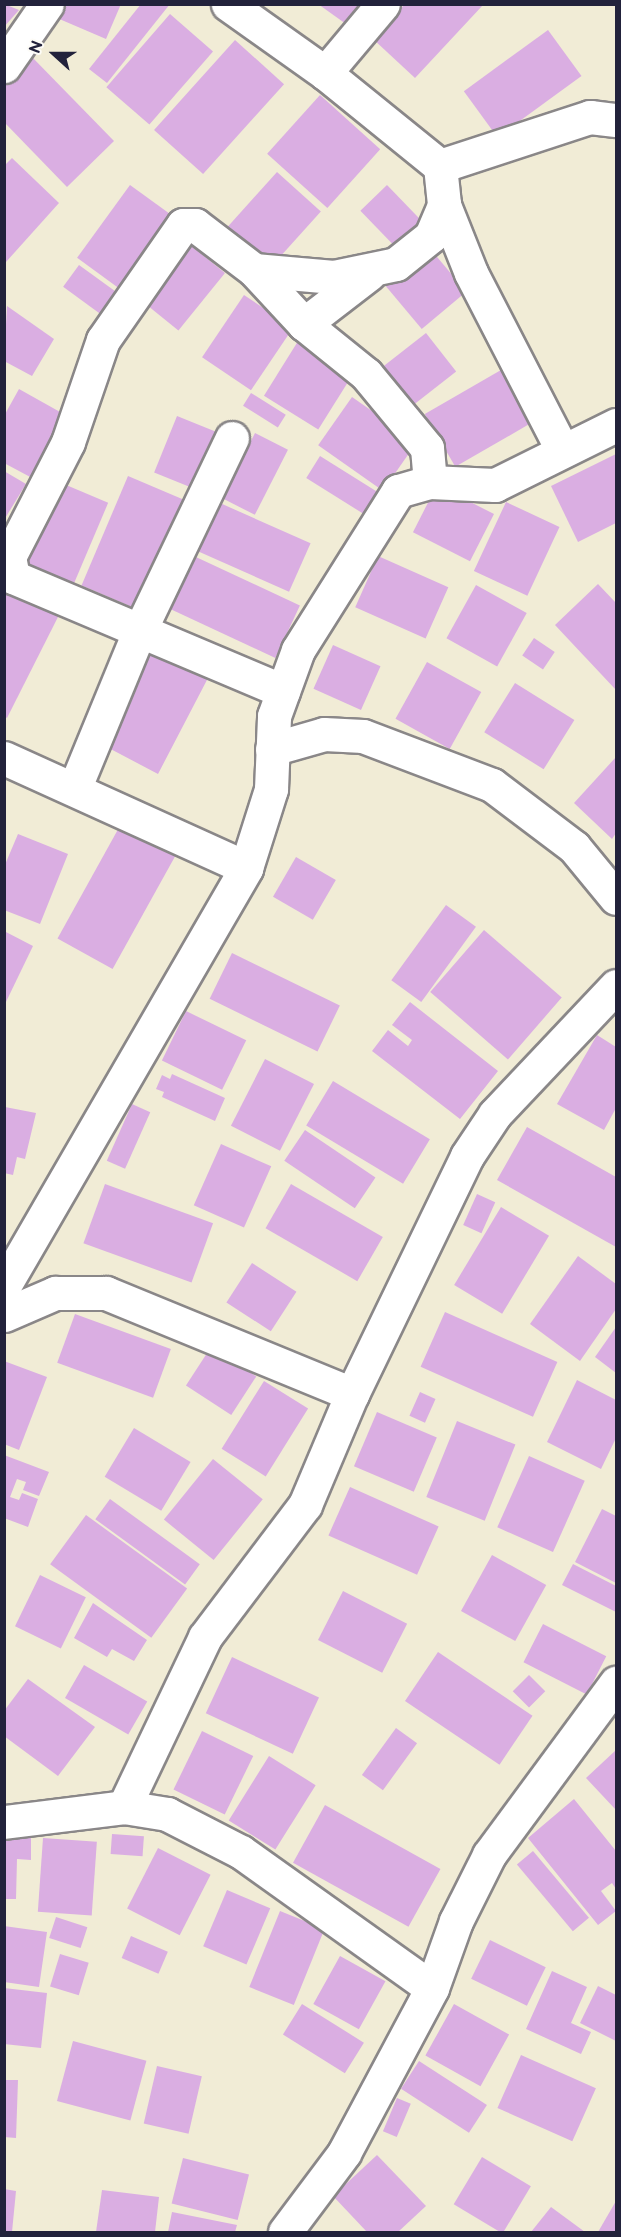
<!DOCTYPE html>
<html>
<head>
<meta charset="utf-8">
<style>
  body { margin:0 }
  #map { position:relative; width:621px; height:2237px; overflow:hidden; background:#f1ecd6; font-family:"Balsamiq Sans",sans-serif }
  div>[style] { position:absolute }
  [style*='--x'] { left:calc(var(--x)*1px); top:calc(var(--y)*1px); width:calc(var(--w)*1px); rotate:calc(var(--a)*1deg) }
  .building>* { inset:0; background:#daaee2; transform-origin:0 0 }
  .roads { filter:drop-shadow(2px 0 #8a8788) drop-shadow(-2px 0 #8a8788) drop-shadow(0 2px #8a8788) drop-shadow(0 -2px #8a8788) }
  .minor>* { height:33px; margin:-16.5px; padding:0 16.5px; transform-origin:16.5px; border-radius:16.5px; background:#fff }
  span { translate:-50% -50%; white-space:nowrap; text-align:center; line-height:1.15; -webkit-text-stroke:4.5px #fdfcf7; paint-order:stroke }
  .frame { position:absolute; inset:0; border:6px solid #22223b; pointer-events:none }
  .north { position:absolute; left:24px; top:24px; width:60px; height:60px; -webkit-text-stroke:4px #fdfcf7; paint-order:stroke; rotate:291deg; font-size:16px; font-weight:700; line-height:24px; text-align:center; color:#22223b }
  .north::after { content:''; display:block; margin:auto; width:21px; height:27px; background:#22223b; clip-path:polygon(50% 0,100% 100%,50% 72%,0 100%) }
</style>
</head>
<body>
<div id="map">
  <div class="building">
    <div style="clip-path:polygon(4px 4px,19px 10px,4px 27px)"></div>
    <div style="clip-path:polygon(63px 4px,121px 4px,106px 39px,57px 18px)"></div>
    <div style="clip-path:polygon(141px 4px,170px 4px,107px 83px,89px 69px)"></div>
    <div style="clip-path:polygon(318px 4px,359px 4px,346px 24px)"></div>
    <div style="clip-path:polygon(404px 5px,483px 5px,415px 78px,373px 39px)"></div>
    <div style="left:170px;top:14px;width:57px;height:97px;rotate:41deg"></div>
    <div style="left:548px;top:30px;width:57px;height:104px;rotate:54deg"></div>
    <div style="left:235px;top:40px;width:66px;height:121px;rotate:42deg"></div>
    <div style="clip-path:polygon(30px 55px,114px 141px,67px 187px,4px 122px,4px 80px)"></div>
    <div style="left:320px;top:95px;width:81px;height:79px;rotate:42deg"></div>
    <div style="clip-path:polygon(12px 158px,59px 203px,6px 262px,4px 166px)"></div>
    <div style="left:277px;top:172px;width:59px;height:76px;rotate:42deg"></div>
    <div style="left:130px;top:185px;width:58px;height:90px;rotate:36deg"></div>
    <div style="left:387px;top:185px;width:57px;height:37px;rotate:46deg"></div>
    <div style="left:183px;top:239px;width:54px;height:74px;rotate:39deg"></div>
    <div style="left:427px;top:245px;width:61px;height:58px;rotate:50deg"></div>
    <div style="left:79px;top:265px;width:52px;height:27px;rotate:36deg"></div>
    <div style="left:244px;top:295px;width:59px;height:75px;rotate:34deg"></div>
    <div style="clip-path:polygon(7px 306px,54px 339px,32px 376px,4px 361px)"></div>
    <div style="left:426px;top:333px;width:49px;height:69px;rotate:52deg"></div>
    <div style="left:300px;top:338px;width:64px;height:68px;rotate:32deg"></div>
    <div style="left:501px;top:370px;width:61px;height:88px;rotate:60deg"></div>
    <div style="clip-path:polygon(19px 389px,69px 417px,34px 479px,4px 463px,4px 416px)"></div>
    <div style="left:251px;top:393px;width:41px;height:15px;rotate:32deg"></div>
    <div style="left:352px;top:397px;width:79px;height:59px;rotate:35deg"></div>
    <div style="left:177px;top:416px;width:48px;height:61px;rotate:22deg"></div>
    <div style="left:255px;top:433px;width:37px;height:73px;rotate:27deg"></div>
    <div style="clip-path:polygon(616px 454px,616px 523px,578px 542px,551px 486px)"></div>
    <div style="left:320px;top:456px;width:73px;height:26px;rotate:32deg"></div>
    <div style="clip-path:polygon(4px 471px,26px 484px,4px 520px)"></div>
    <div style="left:128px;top:476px;width:62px;height:119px;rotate:23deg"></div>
    <div style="left:52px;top:479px;width:61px;height:90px;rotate:23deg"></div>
    <div style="left:437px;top:485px;width:64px;height:53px;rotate:27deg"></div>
    <div style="left:211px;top:499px;width:109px;height:53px;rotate:24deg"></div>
    <div style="left:506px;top:502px;width:59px;height:76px;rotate:25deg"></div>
    <div style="left:183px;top:551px;width:129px;height:58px;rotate:25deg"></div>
    <div style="left:378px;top:556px;width:77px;height:56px;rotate:24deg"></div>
    <div style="clip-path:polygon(4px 582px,61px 611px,7px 718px,4px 716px)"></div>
    <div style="clip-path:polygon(598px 584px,616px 603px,616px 690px,555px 625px)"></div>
    <div style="left:476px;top:585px;width:58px;height:61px;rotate:29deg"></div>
    <div style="left:534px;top:638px;width:25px;height:21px;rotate:34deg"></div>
    <div style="clip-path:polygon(142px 644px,208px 678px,158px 774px,103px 745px,142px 669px,132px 664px)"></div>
    <div style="left:333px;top:645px;width:52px;height:48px;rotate:24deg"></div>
    <div style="left:427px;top:662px;width:62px;height:65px;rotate:29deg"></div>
    <div style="left:515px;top:683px;width:70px;height:58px;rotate:32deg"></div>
    <div style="clip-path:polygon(616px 757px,616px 833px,612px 839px,574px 803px)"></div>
    <div style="left:121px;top:824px;width:63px;height:131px;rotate:29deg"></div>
    <div style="clip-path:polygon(18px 834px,68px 854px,40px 924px,4px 910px,4px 867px)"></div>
    <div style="left:296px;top:857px;width:46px;height:46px;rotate:30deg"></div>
    <div style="left:446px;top:905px;width:37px;height:93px;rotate:36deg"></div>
    <div style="left:484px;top:930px;width:103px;height:82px;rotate:41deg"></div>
    <div style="clip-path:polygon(4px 931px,33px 946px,4px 1006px)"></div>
    <div style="left:232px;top:953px;width:120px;height:51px;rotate:26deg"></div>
    <div style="clip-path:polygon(410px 1002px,498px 1071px,460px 1119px,372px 1051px,388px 1030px,408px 1046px,412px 1040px,392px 1025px)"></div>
    <div style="left:186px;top:1011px;width:67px;height:55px;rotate:26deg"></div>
    <div style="clip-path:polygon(597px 1035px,616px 1047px,616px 1108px,604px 1130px,557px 1104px)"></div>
    <div style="left:265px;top:1059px;width:55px;height:75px;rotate:27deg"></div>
    <div style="clip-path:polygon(172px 1074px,225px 1098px,215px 1121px,162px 1097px,164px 1092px,156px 1089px,162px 1075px,170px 1079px)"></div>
    <div style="left:333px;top:1081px;width:113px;height:52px;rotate:31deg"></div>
    <div style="left:132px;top:1104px;width:20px;height:62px;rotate:24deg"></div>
    <div style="clip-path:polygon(5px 1107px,36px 1113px,25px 1159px,17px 1157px,13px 1175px,4px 1173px)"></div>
    <div style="clip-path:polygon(527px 1127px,616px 1177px,616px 1247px,497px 1180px)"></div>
    <div style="left:305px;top:1130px;width:85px;height:37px;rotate:34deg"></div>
    <div style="left:221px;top:1144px;width:55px;height:67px;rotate:24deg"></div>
    <div style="left:105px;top:1184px;width:115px;height:63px;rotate:20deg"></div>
    <div style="left:291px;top:1184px;width:106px;height:51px;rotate:30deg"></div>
    <div style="left:477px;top:1194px;width:20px;height:34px;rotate:24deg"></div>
    <div style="left:501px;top:1207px;width:56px;height:91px;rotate:31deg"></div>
    <div style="clip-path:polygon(578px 1256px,616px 1284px,616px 1309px,580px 1361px,530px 1324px)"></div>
    <div style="left:252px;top:1263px;width:53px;height:47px;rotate:33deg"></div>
    <div style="left:445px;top:1312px;width:123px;height:60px;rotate:24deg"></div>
    <div style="left:75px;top:1314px;width:102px;height:52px;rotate:20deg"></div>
    <div style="clip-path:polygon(616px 1327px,616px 1373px,595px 1357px)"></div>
    <div style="left:211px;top:1347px;width:54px;height:46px;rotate:33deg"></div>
    <div style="clip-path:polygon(4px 1361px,47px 1377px,19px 1450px,4px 1444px)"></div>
    <div style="clip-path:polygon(577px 1380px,616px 1400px,616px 1438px,601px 1469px,547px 1442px)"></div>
    <div style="left:264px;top:1381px;width:52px;height:80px;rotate:32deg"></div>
    <div style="left:420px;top:1392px;width:17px;height:26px;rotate:24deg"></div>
    <div style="left:377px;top:1412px;width:65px;height:59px;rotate:23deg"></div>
    <div style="left:457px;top:1421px;width:63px;height:82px;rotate:22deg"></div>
    <div style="left:134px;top:1428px;width:66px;height:57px;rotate:31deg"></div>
    <div style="clip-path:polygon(4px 1455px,49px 1472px,39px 1496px,23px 1490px,26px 1482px,17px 1479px,10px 1497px,19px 1500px,22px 1493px,38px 1499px,28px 1527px,4px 1518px)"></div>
    <div style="left:529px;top:1456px;width:61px;height:78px;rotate:24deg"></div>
    <div style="left:213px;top:1459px;width:64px;height:78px;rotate:39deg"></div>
    <div style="left:350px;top:1487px;width:97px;height:53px;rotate:24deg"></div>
    <div style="left:110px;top:1499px;width:111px;height:25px;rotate:36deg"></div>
    <div style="clip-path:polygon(602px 1509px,616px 1516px,616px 1583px,575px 1562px)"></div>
    <div style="left:86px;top:1515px;width:125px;height:61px;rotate:36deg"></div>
    <div style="left:492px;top:1555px;width:62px;height:64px;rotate:29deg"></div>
    <div style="clip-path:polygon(573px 1564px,616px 1586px,616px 1612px,562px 1585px)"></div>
    <div style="left:40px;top:1575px;width:51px;height:57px;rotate:26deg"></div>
    <div style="left:343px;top:1591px;width:72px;height:55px;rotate:27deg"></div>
    <div style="clip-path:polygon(93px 1603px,147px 1640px,134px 1661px,112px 1649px,107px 1657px,74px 1638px)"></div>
    <div style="left:543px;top:1624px;width:71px;height:43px;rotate:27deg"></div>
    <div style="left:438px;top:1652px;width:114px;height:59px;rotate:34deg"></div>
    <div style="left:232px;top:1657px;width:96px;height:62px;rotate:25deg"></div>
    <div style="left:84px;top:1665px;width:73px;height:38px;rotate:30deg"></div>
    <div style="left:529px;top:1675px;width:23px;height:23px;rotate:45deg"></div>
    <div style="clip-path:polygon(28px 1679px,95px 1727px,58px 1776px,4px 1736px,4px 1711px)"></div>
    <div style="left:396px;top:1728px;width:26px;height:58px;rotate:36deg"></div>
    <div style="left:202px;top:1731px;width:57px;height:65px;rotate:26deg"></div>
    <div style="clip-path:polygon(616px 1750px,616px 1810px,586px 1778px)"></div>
    <div style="left:269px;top:1756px;width:55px;height:76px;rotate:32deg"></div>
    <div style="clip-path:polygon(574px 1799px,616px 1851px,616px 1889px,612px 1883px,601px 1891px,616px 1911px,598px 1925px,528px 1838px)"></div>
    <div style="left:325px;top:1805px;width:132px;height:66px;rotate:29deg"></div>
    <div style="left:112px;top:1834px;width:32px;height:20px;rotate:4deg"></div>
    <div style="clip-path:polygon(4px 1836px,31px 1836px,31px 1860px,17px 1859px,16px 1899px,4px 1899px)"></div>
    <div style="left:43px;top:1838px;width:54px;height:74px;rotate:4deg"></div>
    <div style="left:158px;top:1848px;width:59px;height:68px;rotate:27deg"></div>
    <div style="left:533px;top:1851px;width:87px;height:21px;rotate:50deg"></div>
    <div style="left:227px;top:1890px;width:47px;height:61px;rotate:23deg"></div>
    <div style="left:280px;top:1911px;width:48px;height:82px;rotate:22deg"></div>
    <div style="left:56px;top:1917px;width:33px;height:22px;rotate:18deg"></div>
    <div style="clip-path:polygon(4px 1926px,47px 1932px,39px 1987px,4px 1982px)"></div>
    <div style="left:131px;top:1936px;width:40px;height:24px;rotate:23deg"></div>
    <div style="left:490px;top:1940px;width:62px;height:43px;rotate:26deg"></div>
    <div style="left:60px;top:1954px;width:30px;height:34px;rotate:17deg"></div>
    <div style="left:340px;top:1956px;width:52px;height:55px;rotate:29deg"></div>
    <div style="clip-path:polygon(552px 1971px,587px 1987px,571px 2023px,591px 2032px,581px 2054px,526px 2029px)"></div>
    <div style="clip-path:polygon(598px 1986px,616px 1995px,616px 2041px,580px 2023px)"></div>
    <div style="clip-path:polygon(4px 1988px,47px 1993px,41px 2048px,4px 2044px)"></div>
    <div style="left:302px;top:2004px;width:73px;height:36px;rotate:32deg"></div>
    <div style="left:454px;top:2004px;width:63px;height:59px;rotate:29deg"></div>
    <div style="left:73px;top:2041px;width:76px;height:62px;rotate:15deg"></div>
    <div style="left:521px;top:2055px;width:82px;height:58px;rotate:24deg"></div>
    <div style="left:419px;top:2061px;width:81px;height:33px;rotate:33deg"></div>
    <div style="left:157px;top:2066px;width:46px;height:59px;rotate:13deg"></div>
    <div style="clip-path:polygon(4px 2080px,18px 2080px,16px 2138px,4px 2137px)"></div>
    <div style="left:397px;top:2098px;width:15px;height:36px;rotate:23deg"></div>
    <div style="clip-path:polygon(377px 2155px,426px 2206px,398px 2232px,367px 2232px,333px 2196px)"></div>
    <div style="left:482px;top:2157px;width:57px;height:55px;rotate:31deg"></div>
    <div style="left:183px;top:2158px;width:68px;height:47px;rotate:14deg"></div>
    <div style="clip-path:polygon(4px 2189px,16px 2191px,12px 2232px,4px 2232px)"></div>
    <div style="clip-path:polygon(102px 2190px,159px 2197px,155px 2232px,96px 2232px)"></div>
    <div style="clip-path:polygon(616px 2201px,616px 2232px,598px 2232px)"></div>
    <div style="clip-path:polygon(551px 2207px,585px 2232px,531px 2232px)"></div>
    <div style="clip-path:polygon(172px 2212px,237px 2225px,235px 2232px,168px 2232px)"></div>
  </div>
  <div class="roads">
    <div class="minor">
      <div style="--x:228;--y:4;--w:119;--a:35.4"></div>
      <div style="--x:325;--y:73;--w:148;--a:39"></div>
      <div style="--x:440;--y:166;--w:39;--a:84"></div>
      <div style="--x:444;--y:205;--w:73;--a:68.3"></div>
      <div style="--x:471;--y:273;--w:198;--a:62.7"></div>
      <div style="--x:4;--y:66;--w:75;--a:-55.3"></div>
      <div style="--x:325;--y:73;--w:90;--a:-50"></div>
      <div style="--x:440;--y:166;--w:158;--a:-18.1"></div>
      <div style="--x:590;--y:117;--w:26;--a:7"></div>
      <div style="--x:254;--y:270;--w:80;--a:5"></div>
      <div style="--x:334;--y:277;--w:63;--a:-11.8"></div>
      <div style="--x:396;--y:264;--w:45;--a:-38.7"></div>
      <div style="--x:431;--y:236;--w:34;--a:-67"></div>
      <div style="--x:304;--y:324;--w:82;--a:-37.6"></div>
      <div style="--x:283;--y:691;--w:293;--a:-157.1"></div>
      <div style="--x:13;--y:577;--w:20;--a:-101"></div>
      <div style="--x:9;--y:557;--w:129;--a:-62.8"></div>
      <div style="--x:68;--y:442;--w:108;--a:-71.1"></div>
      <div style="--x:103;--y:340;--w:140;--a:-55.2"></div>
      <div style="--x:183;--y:225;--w:12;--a:0"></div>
      <div style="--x:195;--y:225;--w:74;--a:37.3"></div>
      <div style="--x:254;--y:270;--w:74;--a:47.2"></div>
      <div style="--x:304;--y:324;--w:80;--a:38.9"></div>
      <div style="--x:366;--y:374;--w:96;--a:50.5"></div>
      <div style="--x:427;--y:448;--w:34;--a:85"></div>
      <div style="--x:272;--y:749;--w:54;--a:-16.1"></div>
      <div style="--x:324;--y:734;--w:39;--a:3"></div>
      <div style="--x:363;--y:736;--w:138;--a:20.8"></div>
      <div style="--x:492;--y:785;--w:103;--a:37.1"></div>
      <div style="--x:574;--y:847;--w:66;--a:50.5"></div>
      <div style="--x:4;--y:758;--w:266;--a:24.4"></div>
      <div style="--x:75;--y:787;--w:168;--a:-67.6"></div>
      <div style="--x:139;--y:632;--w:215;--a:-64.4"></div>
      <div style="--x:4;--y:1286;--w:483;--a:-59.9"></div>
      <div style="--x:246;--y:868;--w:83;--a:-72.4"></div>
      <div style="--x:271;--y:789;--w:73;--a:-87.6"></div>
      <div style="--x:274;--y:716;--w:70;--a:-70"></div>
      <div style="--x:298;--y:650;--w:188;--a:-57.8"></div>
      <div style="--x:398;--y:491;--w:33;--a:-16"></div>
      <div style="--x:430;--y:482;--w:65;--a:2.6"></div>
      <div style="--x:495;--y:485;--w:135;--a:-26.4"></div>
      <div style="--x:4;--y:1315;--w:56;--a:-23.3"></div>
      <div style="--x:55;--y:1293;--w:51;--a:0"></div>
      <div style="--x:106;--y:1293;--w:266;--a:22.3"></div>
      <div style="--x:124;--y:1807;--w:188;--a:-64.5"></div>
      <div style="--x:205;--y:1637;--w:166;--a:-52.9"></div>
      <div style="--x:305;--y:1505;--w:121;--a:-67.1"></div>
      <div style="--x:352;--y:1394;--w:264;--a:-64.2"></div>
      <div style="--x:467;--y:1156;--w:50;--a:-56.3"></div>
      <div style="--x:495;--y:1114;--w:176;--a:-46.6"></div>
      <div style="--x:4;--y:1822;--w:121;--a:-7.1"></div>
      <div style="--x:124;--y:1807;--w:44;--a:9.2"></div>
      <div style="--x:167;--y:1814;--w:83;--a:27.2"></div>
      <div style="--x:241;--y:1852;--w:234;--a:35.5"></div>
      <div style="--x:285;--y:2232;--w:99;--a:-53.2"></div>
      <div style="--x:344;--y:2153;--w:187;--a:-61.9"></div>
      <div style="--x:432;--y:1988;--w:71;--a:-70.3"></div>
      <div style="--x:456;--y:1921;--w:74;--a:-63.4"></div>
      <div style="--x:489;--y:1855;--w:214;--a:-53.6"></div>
    </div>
  </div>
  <div class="frame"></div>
  <div class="north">N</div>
</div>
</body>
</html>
